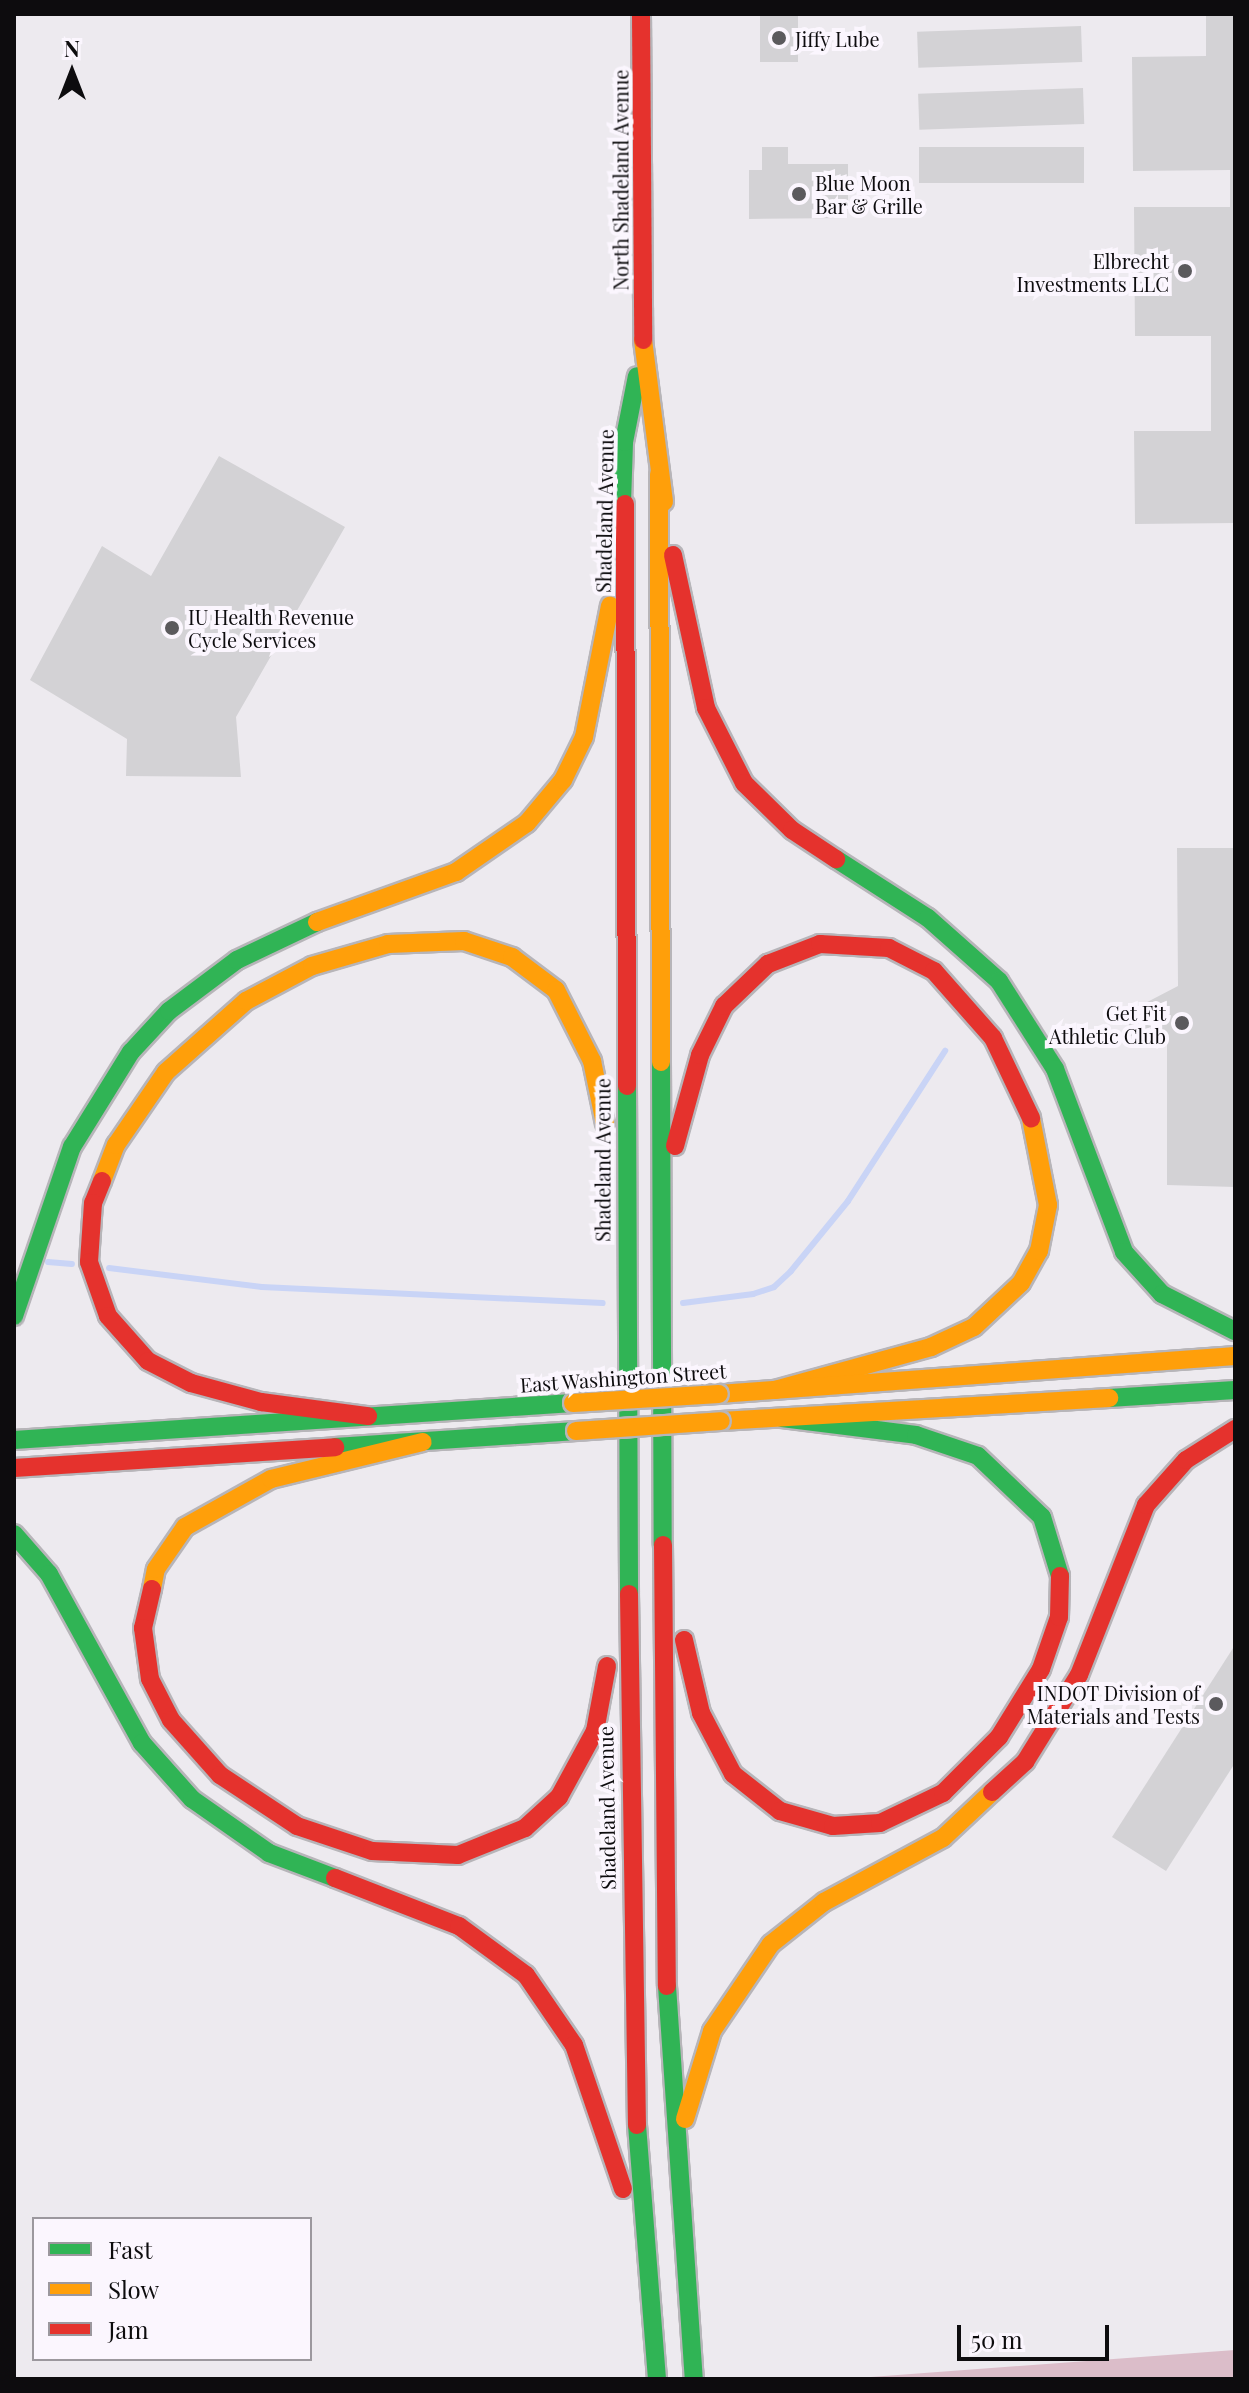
<!DOCTYPE html>
<html>
<head>
<meta charset="utf-8">
<style>
  body { margin:0 }
  #map { position:relative; width:1249px; height:2393px; overflow:hidden; background:#edeaef; font-family:"Playfair Display",serif }
  div>[style] { position:absolute }
  [style*='--x'] { left:calc(var(--x)*1px); top:calc(var(--y)*1px); width:calc(var(--w)*1px); rotate:calc(var(--a)*1deg) }
  .forest>* { inset:0; background:#dbbdc9 }
  .stream>* { height:6px; margin:-3px; padding:0 3px; transform-origin:3px; border-radius:3px; background:#c9d4f6 }
  .building>* { inset:0; background:#d3d2d5; transform-origin:0 0 }
  .roads { filter:drop-shadow(2px 0 #b7b5b9) drop-shadow(-2px 0 #b7b5b9) drop-shadow(0 2px #b7b5b9) drop-shadow(0 -2px #b7b5b9) }
  .fast>* { height:18px; margin:-9px; padding:0 9px; transform-origin:9px; border-radius:9px; background:#30b455 }
  .slow>* { height:18px; margin:-9px; padding:0 9px; transform-origin:9px; border-radius:9px; background:#ff9f0a }
  .jam>* { height:18px; margin:-9px; padding:0 9px; transform-origin:9px; border-radius:9px; background:#e5322d }
  .bridges { filter:drop-shadow(2px 0 #b7b5b9) drop-shadow(-2px 0 #b7b5b9) drop-shadow(0 2px #b7b5b9) drop-shadow(0 -2px #b7b5b9) }
  .slow-bridge>* { height:18px; margin:-9px; padding:0 9px; transform-origin:9px; border-radius:9px; background:#ff9f0a }
  .dots>* { width:22px; height:22px; translate:-50% -50%; box-sizing:border-box; border:4px solid #fbf6fe; border-radius:50% }
  span { translate:-50% -50%; white-space:nowrap; text-align:center; line-height:1.15; -webkit-text-stroke:8px #fbf6fe; paint-order:stroke }
  .poi-label { font-size:20px; color:#0d0c0e }
  .left { translate:0 -50%; text-align:left }
  .right { translate:-100% -50%; text-align:right }
  .street-label { font-size:20px; color:#0d0c0e }
  .frame { position:absolute; inset:0; border:16px solid #0d0c0e; pointer-events:none }
  .legend { position:absolute; left:32px; top:2217px; width:280px; height:144px; box-sizing:border-box; background:#fbf6fe; border:2px solid #9c989e; margin:0; padding:10px 14px; list-style:none; font-size:24px; color:#0d0c0e }
  .legend li { display:flex; align-items:center; gap:16px; height:40px }
  .legend b { width:40px; border:2px solid #9c989e }
  .north { position:absolute; left:32px; top:32px; width:80px; height:80px; -webkit-text-stroke:6px #fbf6fe; paint-order:stroke; rotate:0deg; font-size:22px; font-weight:700; line-height:32px; text-align:center; color:#0d0c0e }
  .north::after { content:''; display:block; margin:auto; width:28px; height:36px; background:#0d0c0e; clip-path:polygon(50% 0,100% 100%,50% 72%,0 100%) }
  .scale { position:absolute; left:957px; top:2325px; width:152px; height:36px; box-sizing:border-box; border:4px solid #0d0c0e; border-top:0; padding-left:10px; font-size:24px; line-height:28px; white-space:nowrap; color:#0d0c0e; -webkit-text-stroke:6px #fbf6fe; paint-order:stroke }
</style>
</head>
<body>
<div id="map">
  <div class="forest">
    <div style="clip-path:polygon(1235px 2350px,1235px 2379px,844px 2379px)"></div>
  </div>
  <div class="stream">
    <div style="--x:48;--y:1262;--w:24;--a:5"></div>
    <div style="--x:109;--y:1268;--w:154;--a:7.1"></div>
    <div style="--x:262;--y:1287;--w:341;--a:2.7"></div>
    <div style="--x:683;--y:1303;--w:71;--a:-7.3"></div>
    <div style="--x:753;--y:1294;--w:22;--a:-18"></div>
    <div style="--x:774;--y:1287;--w:23;--a:-43"></div>
    <div style="--x:791;--y:1271;--w:90;--a:-50.8"></div>
    <div style="--x:848;--y:1201;--w:179;--a:-57.1"></div>
  </div>
  <div class="building">
    <div style="left:760px;top:14px;width:38px;height:48px"></div>
    <div style="clip-path:polygon(1206px 14px,1235px 14px,1235px 523px,1135px 524px,1134px 431px,1211px 431px,1211px 336px,1135px 336px,1134px 207px,1230px 207px,1230px 170px,1133px 171px,1132px 57px,1206px 56px)"></div>
    <div style="left:1081px;top:26px;width:36px;height:164px;rotate:88deg"></div>
    <div style="left:1083px;top:88px;width:36px;height:165px;rotate:88deg"></div>
    <div style="clip-path:polygon(762px 147px,788px 147px,788px 164px,848px 164px,848px 218px,749px 219px,749px 170px,762px 170px)"></div>
    <div style="left:1084px;top:147px;width:36px;height:165px;rotate:90deg"></div>
    <div style="clip-path:polygon(219px 456px,345px 527px,236px 717px,241px 777px,126px 776px,127px 739px,30px 680px,102px 546px,151px 576px)"></div>
    <div style="clip-path:polygon(1177px 848px,1235px 848px,1235px 1187px,1167px 1185px,1167px 1036px,1128px 1036px,1130px 1011px,1178px 986px)"></div>
    <div style="clip-path:polygon(1235px 1645px,1235px 1763px,1166px 1871px,1112px 1837px)"></div>
  </div>
  <div class="roads">
    <div class="fast">
      <div style="--x:621;--y:533;--w:91;--a:-88.1"></div>
      <div style="--x:624;--y:442;--w:67;--a:-78.9"></div>
      <div style="--x:836;--y:859;--w:109;--a:32.7"></div>
      <div style="--x:928;--y:918;--w:95;--a:41.6"></div>
      <div style="--x:999;--y:981;--w:104;--a:57.5"></div>
      <div style="--x:1055;--y:1069;--w:196;--a:69.3"></div>
      <div style="--x:1124;--y:1252;--w:57;--a:47.9"></div>
      <div style="--x:1162;--y:1294;--w:82;--a:26.9"></div>
      <div style="--x:661;--y:1062;--w:483;--a:89.8"></div>
      <div style="--x:627;--y:1086;--w:508;--a:89.77"></div>
      <div style="--x:14;--y:1316;--w:179;--a:-71.1"></div>
      <div style="--x:72;--y:1147;--w:112;--a:-58.2"></div>
      <div style="--x:131;--y:1052;--w:56;--a:-47.2"></div>
      <div style="--x:169;--y:1011;--w:85;--a:-36.9"></div>
      <div style="--x:237;--y:960;--w:89;--a:-25.4"></div>
      <div style="--x:1109;--y:1398;--w:126;--a:-3.6"></div>
      <div style="--x:782;--y:1418;--w:135;--a:7.2"></div>
      <div style="--x:916;--y:1435;--w:65;--a:18.7"></div>
      <div style="--x:978;--y:1456;--w:88;--a:43.6"></div>
      <div style="--x:1042;--y:1517;--w:62;--a:73"></div>
      <div style="--x:14;--y:1440;--w:560;--a:-3.79"></div>
      <div style="--x:335;--y:1447;--w:242;--a:-3.8"></div>
      <div style="--x:14;--y:1534;--w:53;--a:48.8"></div>
      <div style="--x:49;--y:1574;--w:193;--a:61.2"></div>
      <div style="--x:142;--y:1743;--w:75;--a:48.2"></div>
      <div style="--x:192;--y:1799;--w:94;--a:35"></div>
      <div style="--x:269;--y:1853;--w:71;--a:20.7"></div>
      <div style="--x:667;--y:1986;--w:394;--a:86.1"></div>
      <div style="--x:637;--y:2125;--w:255;--a:85.5"></div>
    </div>
    <div class="slow">
      <div style="--x:643;--y:340;--w:163;--a:82.6"></div>
      <div style="--x:659;--y:474;--w:588;--a:89.81"></div>
      <div style="--x:317;--y:922;--w:148;--a:-19.8"></div>
      <div style="--x:456;--y:872;--w:86;--a:-34.6"></div>
      <div style="--x:527;--y:823;--w:56;--a:-50.1"></div>
      <div style="--x:563;--y:780;--w:48;--a:-64"></div>
      <div style="--x:584;--y:737;--w:134;--a:-78.8"></div>
      <div style="--x:102;--y:1181;--w:39;--a:-69"></div>
      <div style="--x:116;--y:1145;--w:88;--a:-55.6"></div>
      <div style="--x:166;--y:1072;--w:107;--a:-41.6"></div>
      <div style="--x:246;--y:1001;--w:75;--a:-27.9"></div>
      <div style="--x:312;--y:966;--w:79;--a:-16.1"></div>
      <div style="--x:388;--y:944;--w:76;--a:-2.3"></div>
      <div style="--x:464;--y:941;--w:51;--a:18.4"></div>
      <div style="--x:512;--y:957;--w:55;--a:36.9"></div>
      <div style="--x:556;--y:990;--w:80;--a:63.1"></div>
      <div style="--x:592;--y:1061;--w:64;--a:78.3"></div>
      <div style="--x:775;--y:1390;--w:162;--a:-15.4"></div>
      <div style="--x:931;--y:1347;--w:47;--a:-24.9"></div>
      <div style="--x:974;--y:1327;--w:64;--a:-43.1"></div>
      <div style="--x:1021;--y:1283;--w:37;--a:-61"></div>
      <div style="--x:1039;--y:1251;--w:47;--a:-78.9"></div>
      <div style="--x:1048;--y:1205;--w:89;--a:-101.1"></div>
      <div style="--x:719;--y:1394;--w:517;--a:-4.21"></div>
      <div style="--x:721;--y:1421;--w:389;--a:-3.4"></div>
      <div style="--x:152;--y:1589;--w:20;--a:-79"></div>
      <div style="--x:156;--y:1569;--w:51;--a:-55.4"></div>
      <div style="--x:185;--y:1527;--w:98;--a:-29.2"></div>
      <div style="--x:271;--y:1479;--w:156;--a:-13.7"></div>
      <div style="--x:685;--y:2119;--w:92;--a:-72.9"></div>
      <div style="--x:712;--y:2031;--w:105;--a:-55.9"></div>
      <div style="--x:771;--y:1944;--w:68;--a:-38.4"></div>
      <div style="--x:824;--y:1902;--w:135;--a:-28.3"></div>
      <div style="--x:943;--y:1838;--w:67;--a:-43.2"></div>
    </div>
    <div class="jam">
      <div style="--x:641;--y:14;--w:326;--a:89.6"></div>
      <div style="--x:625;--y:504;--w:582;--a:89.8"></div>
      <div style="--x:673;--y:555;--w:157;--a:77.8"></div>
      <div style="--x:706;--y:708;--w:84;--a:63.1"></div>
      <div style="--x:744;--y:783;--w:67;--a:44.4"></div>
      <div style="--x:792;--y:830;--w:53;--a:33.4"></div>
      <div style="--x:675;--y:1146;--w:94;--a:-74.6"></div>
      <div style="--x:700;--y:1055;--w:55;--a:-63.9"></div>
      <div style="--x:724;--y:1006;--w:61;--a:-43.7"></div>
      <div style="--x:768;--y:964;--w:56;--a:-21"></div>
      <div style="--x:820;--y:944;--w:69;--a:3.3"></div>
      <div style="--x:889;--y:948;--w:51;--a:27.1"></div>
      <div style="--x:934;--y:971;--w:89;--a:48.6"></div>
      <div style="--x:993;--y:1038;--w:89;--a:64.6"></div>
      <div style="--x:102;--y:1181;--w:24;--a:112"></div>
      <div style="--x:93;--y:1203;--w:59;--a:93.9"></div>
      <div style="--x:89;--y:1262;--w:57;--a:70.6"></div>
      <div style="--x:108;--y:1316;--w:60;--a:48.4"></div>
      <div style="--x:148;--y:1361;--w:48;--a:27.1"></div>
      <div style="--x:191;--y:1383;--w:73;--a:15.2"></div>
      <div style="--x:261;--y:1402;--w:108;--a:7.5"></div>
      <div style="--x:14;--y:1468;--w:322;--a:-3.7"></div>
      <div style="--x:663;--y:1545;--w:441;--a:89.5"></div>
      <div style="--x:152;--y:1589;--w:40;--a:103"></div>
      <div style="--x:143;--y:1628;--w:51;--a:82.2"></div>
      <div style="--x:150;--y:1679;--w:46;--a:62.9"></div>
      <div style="--x:171;--y:1720;--w:74;--a:48.3"></div>
      <div style="--x:220;--y:1775;--w:92;--a:33.5"></div>
      <div style="--x:297;--y:1826;--w:79;--a:18.4"></div>
      <div style="--x:372;--y:1851;--w:86;--a:2.7"></div>
      <div style="--x:458;--y:1855;--w:72;--a:-21.9"></div>
      <div style="--x:525;--y:1828;--w:46;--a:-42.4"></div>
      <div style="--x:559;--y:1797;--w:75;--a:-61.4"></div>
      <div style="--x:595;--y:1731;--w:66;--a:-79.5"></div>
      <div style="--x:629;--y:1594;--w:531;--a:89.14"></div>
      <div style="--x:684;--y:1640;--w:75;--a:76.9"></div>
      <div style="--x:701;--y:1713;--w:69;--a:62.3"></div>
      <div style="--x:733;--y:1774;--w:60;--a:38.2"></div>
      <div style="--x:780;--y:1811;--w:55;--a:15.8"></div>
      <div style="--x:833;--y:1826;--w:47;--a:-3.7"></div>
      <div style="--x:880;--y:1823;--w:70;--a:-25.5"></div>
      <div style="--x:943;--y:1793;--w:79;--a:-45"></div>
      <div style="--x:999;--y:1737;--w:80;--a:-58.3"></div>
      <div style="--x:1041;--y:1669;--w:55;--a:-70.9"></div>
      <div style="--x:1059;--y:1617;--w:41;--a:-88.6"></div>
      <div style="--x:992;--y:1792;--w:45;--a:-42.3"></div>
      <div style="--x:1025;--y:1762;--w:102;--a:-58.2"></div>
      <div style="--x:1079;--y:1675;--w:183;--a:-68.5"></div>
      <div style="--x:1146;--y:1505;--w:60;--a:-48.4"></div>
      <div style="--x:1186;--y:1460;--w:58;--a:-32.3"></div>
      <div style="--x:335;--y:1878;--w:133;--a:21.2"></div>
      <div style="--x:459;--y:1926;--w:83;--a:36.2"></div>
      <div style="--x:526;--y:1975;--w:85;--a:55.6"></div>
      <div style="--x:574;--y:2045;--w:152;--a:71.2"></div>
    </div>
  </div>
  <div class="bridges">
    <div class="slow-bridge">
      <div style="--x:573;--y:1403;--w:146;--a:-3.5"></div>
      <div style="--x:576;--y:1431;--w:145;--a:-3.9"></div>
    </div>
  </div>
  <div class="dots">
    <div style="left:779px;top:38px;background:#5b5a5d"></div>
    <div style="left:799px;top:194px;background:#5b5a5d"></div>
    <div style="left:1185px;top:271px;background:#5b5a5d"></div>
    <div style="left:172px;top:628px;background:#5b5a5d"></div>
    <div style="left:1182px;top:1023px;background:#5b5a5d"></div>
    <div style="left:1216px;top:1704px;background:#5b5a5d"></div>
  </div>
  <div class="poi-label">
    <span class="left" style="left:795px;top:38px">Jiffy Lube</span>
    <span class="left" style="left:815px;top:194px">Blue Moon<br>Bar &amp; Grille</span>
    <span class="right" style="left:1169px;top:272px">Elbrecht<br>Investments LLC</span>
    <span class="left" style="left:188px;top:628px">IU Health Revenue<br>Cycle Services</span>
    <span class="right" style="left:1166px;top:1024px">Get Fit<br>Athletic Club</span>
    <span class="right" style="left:1200px;top:1704px">INDOT Division of<br>Materials and Tests</span>
  </div>
  <div class="street-label">
    <span style="left:620px;top:180px;rotate:-90deg">North Shadeland Avenue</span>
    <span style="left:604px;top:511px;rotate:-89deg">Shadeland Avenue</span>
    <span style="left:602px;top:1160px;rotate:-90deg">Shadeland Avenue</span>
    <span style="left:623px;top:1377px;rotate:-4deg">East Washington Street</span>
    <span style="left:606px;top:1808px;rotate:-91deg">Shadeland Avenue</span>
  </div>
  <div class="frame"></div>
  <ul class="legend">
  <li><b style="height:10px;background:#30b455"></b>Fast</li>
  <li><b style="height:10px;background:#ff9f0a"></b>Slow</li>
  <li><b style="height:10px;background:#e5322d"></b>Jam</li>
  </ul>
  <div class="north">N</div>
  <div class="scale">50 m</div>
</div>
</body>
</html>
